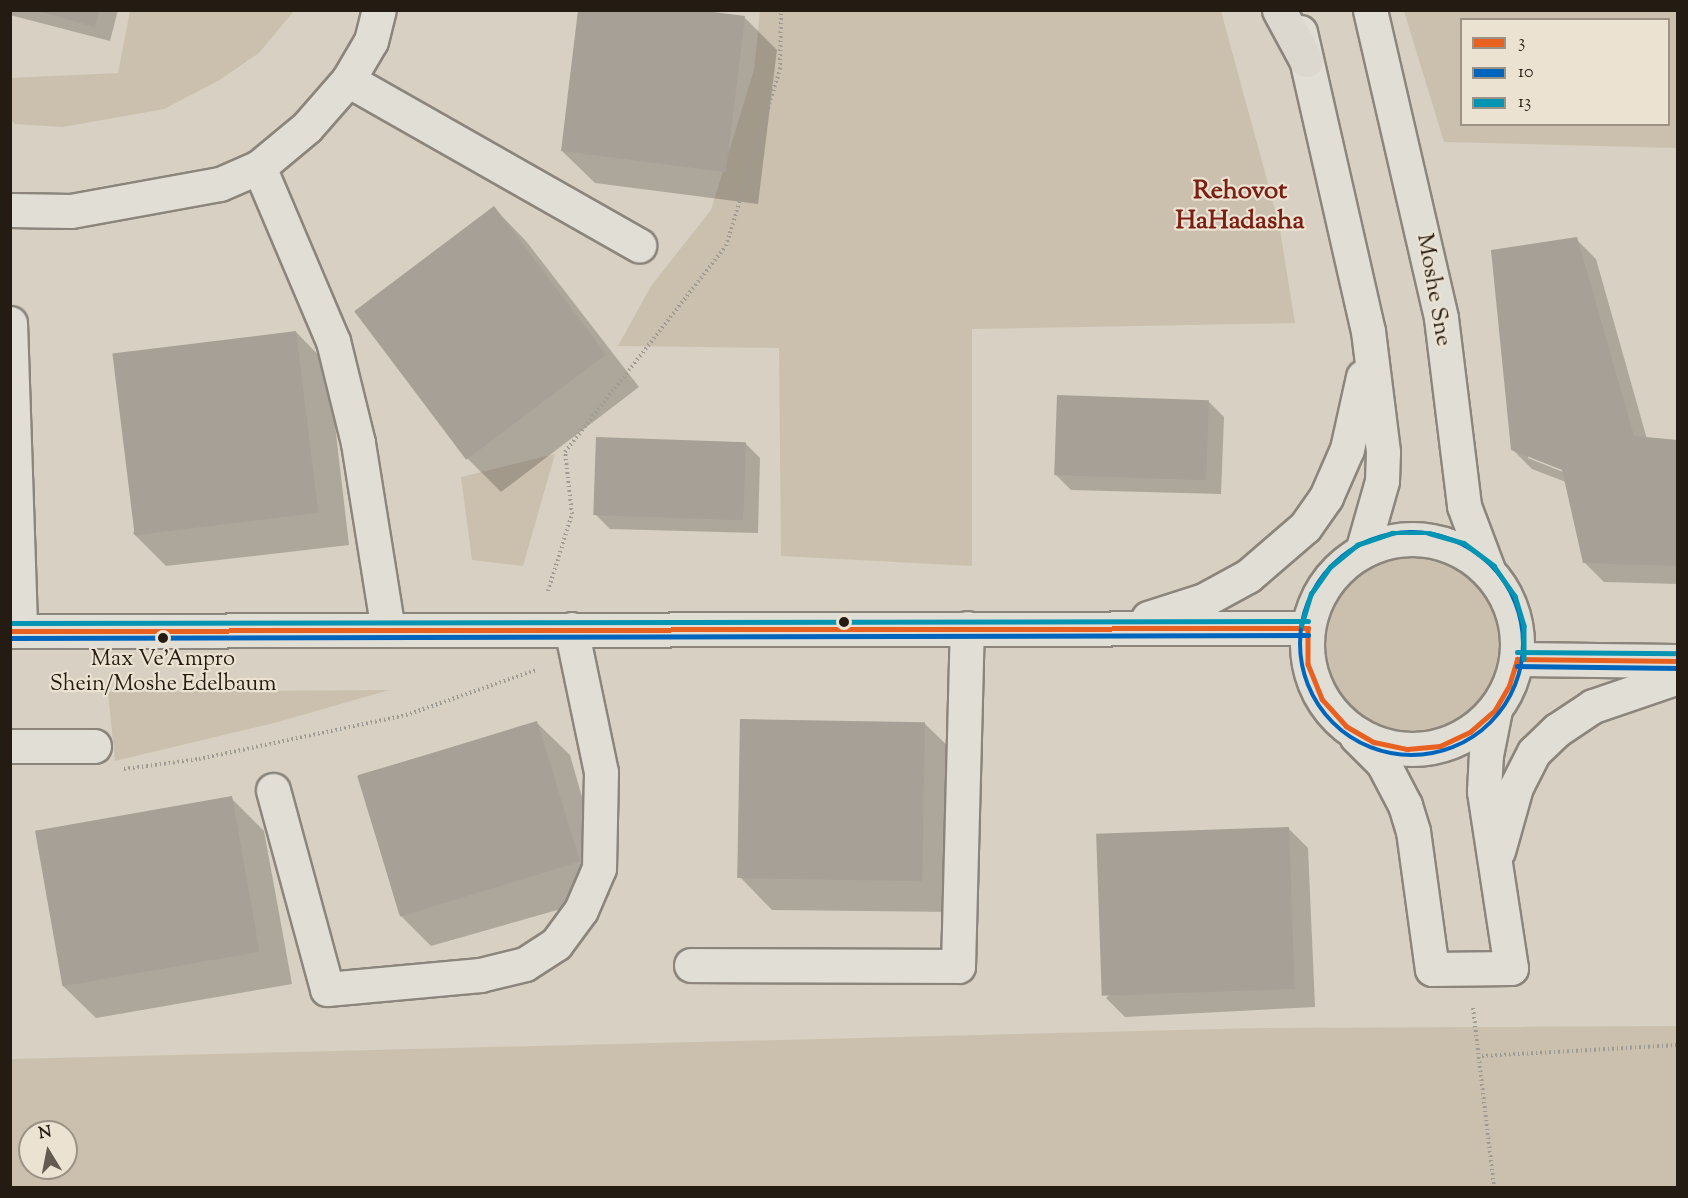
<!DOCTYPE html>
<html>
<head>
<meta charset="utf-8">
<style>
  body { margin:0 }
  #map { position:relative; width:1688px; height:1198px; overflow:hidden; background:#d8d0c2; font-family:"Sorts Mill Goudy",serif }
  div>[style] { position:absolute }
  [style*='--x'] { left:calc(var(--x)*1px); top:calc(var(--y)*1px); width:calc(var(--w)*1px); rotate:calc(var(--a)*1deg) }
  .green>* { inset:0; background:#cbc0ae }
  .round { border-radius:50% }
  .shadow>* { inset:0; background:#0003 }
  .building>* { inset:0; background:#a6a096; transform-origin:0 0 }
  .path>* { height:4px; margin-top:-2px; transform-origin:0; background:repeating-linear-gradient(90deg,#9e9a94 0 1.5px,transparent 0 4.5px) }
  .roads { filter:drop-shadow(2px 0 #8b857c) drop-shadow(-2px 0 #8b857c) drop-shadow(0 2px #8b857c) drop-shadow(0 -2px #8b857c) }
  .minor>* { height:33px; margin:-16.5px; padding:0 16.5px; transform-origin:16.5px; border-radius:16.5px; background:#e1ded6 }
  .minor>.ring { margin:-16.5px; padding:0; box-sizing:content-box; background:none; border:33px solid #e1ded6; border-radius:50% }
  .major>* { height:33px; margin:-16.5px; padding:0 16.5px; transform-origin:16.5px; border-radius:16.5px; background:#dcd8d0 }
  .bus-1>* { height:4.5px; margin:-2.25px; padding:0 2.25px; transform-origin:2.25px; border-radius:2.25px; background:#e86121 }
  .bus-2>* { height:4.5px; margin:-2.25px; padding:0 2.25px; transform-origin:2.25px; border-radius:2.25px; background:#0065bd }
  .bus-2>.ring { margin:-2.25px; padding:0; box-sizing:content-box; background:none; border:4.5px solid #0065bd; border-radius:50% }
  .bus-3>* { height:4.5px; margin:-2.25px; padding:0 2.25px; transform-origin:2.25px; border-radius:2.25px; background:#0594b2 }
  .dots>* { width:16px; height:16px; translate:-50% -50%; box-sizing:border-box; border:3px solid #ebe2d2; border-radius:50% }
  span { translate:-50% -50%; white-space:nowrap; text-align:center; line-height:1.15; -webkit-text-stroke:4.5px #ebe2d2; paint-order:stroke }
  .bus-label { font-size:22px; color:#241b12 }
  .street-label { font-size:24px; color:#241b12 }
  .neighbourhood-label { font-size:26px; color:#7a1f14; font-weight:700 }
  .frame { position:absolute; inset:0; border:12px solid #241b12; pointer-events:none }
  .legend { position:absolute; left:1460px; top:18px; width:210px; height:108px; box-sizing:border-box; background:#ebe2d2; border:2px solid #9b9285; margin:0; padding:8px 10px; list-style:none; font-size:18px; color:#241b12 }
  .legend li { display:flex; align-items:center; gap:12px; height:30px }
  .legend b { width:30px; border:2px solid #9b9285 }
  .north { position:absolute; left:18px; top:1120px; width:60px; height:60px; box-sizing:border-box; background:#ebe2d2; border:2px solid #9b9285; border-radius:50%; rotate:350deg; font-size:16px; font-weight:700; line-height:24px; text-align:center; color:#241b12 }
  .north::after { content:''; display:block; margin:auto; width:21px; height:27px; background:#635a50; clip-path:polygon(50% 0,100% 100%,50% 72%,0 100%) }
</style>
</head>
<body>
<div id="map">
  <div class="green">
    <div style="clip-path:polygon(130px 11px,130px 10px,294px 11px,259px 53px,218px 81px,164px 109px,63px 127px,15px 124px,11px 120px,11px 78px,118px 73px)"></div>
    <div style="clip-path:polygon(760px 11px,1221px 11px,1279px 224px,1295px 323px,972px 329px,972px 566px,781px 556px,779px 348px,618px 346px,651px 286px,711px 210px,754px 70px)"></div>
    <div style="clip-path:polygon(evenodd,1404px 11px,1677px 11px,1677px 148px,1444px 142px,1404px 11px,1462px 20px,1668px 20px,1668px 124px,1462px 124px,1462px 20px)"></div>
    <div style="clip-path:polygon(555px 454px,523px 566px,472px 560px,461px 477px)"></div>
    <div class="round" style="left:1324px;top:556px;width:176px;height:176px"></div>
    <div style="clip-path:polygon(389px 690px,278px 722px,115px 761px,108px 692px)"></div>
    <div style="clip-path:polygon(evenodd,1677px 1026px,1677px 1187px,11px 1187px,11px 1059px,1261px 1028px,1677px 1026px,30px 1132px,66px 1132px,66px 1168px,30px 1168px,30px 1132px)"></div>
  </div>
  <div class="shadow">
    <div style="clip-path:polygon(10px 10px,118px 10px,110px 41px,10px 15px)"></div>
    <div style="clip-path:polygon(745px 18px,777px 50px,758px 204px,595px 183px,562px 151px)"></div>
    <div style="clip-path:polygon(494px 208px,526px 241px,639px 387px,501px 492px,468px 459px,357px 313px)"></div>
    <div style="clip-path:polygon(evenodd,1576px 239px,1596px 259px,1647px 439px,1678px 442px,1678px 584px,1604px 582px,1584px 562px,1566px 482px,1532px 469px,1512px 449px,1576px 239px,1528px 455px,1569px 471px,1568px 474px,1528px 458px,1528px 455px)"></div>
    <div style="clip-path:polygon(296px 332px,328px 365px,349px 545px,166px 566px,133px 533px)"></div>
    <div style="clip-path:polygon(1209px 402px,1224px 417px,1221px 494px,1071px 490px,1056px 475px)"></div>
    <div style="clip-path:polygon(745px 443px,760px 458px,758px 533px,610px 529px,595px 514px)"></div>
    <div style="clip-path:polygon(537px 723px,570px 755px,610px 895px,431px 946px,399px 914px,358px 775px)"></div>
    <div style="clip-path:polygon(924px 723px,957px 755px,955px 912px,772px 910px,740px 877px)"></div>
    <div style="clip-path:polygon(231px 798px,264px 831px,292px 984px,96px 1018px,63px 986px)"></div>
    <div style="clip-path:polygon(1288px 828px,1308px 848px,1315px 1007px,1125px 1017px,1106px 998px)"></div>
  </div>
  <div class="building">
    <div style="clip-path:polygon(35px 10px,99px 10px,95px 27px)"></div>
    <div style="clip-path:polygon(578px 10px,698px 10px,745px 16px,726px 172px,561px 151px)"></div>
    <div style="left:494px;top:206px;width:186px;height:175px;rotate:53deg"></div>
    <div style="clip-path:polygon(1577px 237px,1634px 436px,1678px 440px,1678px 566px,1583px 563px,1562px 470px,1511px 450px,1491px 250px)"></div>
    <div style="left:296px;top:331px;width:183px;height:185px;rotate:83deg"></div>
    <div style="left:1057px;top:395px;width:152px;height:80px;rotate:2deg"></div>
    <div style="left:596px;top:437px;width:150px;height:78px;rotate:2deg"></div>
    <div style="left:740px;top:719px;width:185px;height:159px;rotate:1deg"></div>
    <div style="left:537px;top:721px;width:147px;height:188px;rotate:73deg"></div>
    <div style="left:232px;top:796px;width:158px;height:200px;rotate:80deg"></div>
    <div style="left:1289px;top:827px;width:162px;height:193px;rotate:88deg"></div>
  </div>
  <div class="path">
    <div style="--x:548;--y:591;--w:81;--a:-72.7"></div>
    <div style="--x:572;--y:514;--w:62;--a:-96.4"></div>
    <div style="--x:565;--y:452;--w:261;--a:-52"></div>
    <div style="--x:726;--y:246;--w:185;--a:-73"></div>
    <div style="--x:780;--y:69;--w:59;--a:-89"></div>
    <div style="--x:124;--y:769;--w:76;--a:-7.6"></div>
    <div style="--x:199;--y:759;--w:212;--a:-12"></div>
    <div style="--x:406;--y:715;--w:138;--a:-19.1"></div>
    <div style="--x:1473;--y:1008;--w:181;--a:83.3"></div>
    <div style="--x:1482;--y:1056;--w:196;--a:-3.2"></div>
  </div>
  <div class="roads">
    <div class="minor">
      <div style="--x:1370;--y:10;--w:316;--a:77"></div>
      <div style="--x:1441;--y:318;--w:189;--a:83"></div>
      <div style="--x:1464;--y:506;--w:68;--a:69.4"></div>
      <div style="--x:1300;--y:32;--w:307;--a:77.2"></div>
      <div style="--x:1368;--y:331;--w:122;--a:82.9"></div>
      <div style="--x:1383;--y:452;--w:29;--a:92"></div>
      <div style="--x:1382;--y:481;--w:73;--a:105.9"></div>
      <div style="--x:348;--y:80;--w:335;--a:29.6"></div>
      <div style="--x:259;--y:167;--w:189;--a:67"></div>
      <div style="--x:333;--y:341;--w:105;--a:76.2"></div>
      <div style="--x:358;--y:443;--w:189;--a:80.9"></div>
      <div style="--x:10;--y:210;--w:61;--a:0.9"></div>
      <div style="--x:71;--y:211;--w:151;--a:-10.3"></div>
      <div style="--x:220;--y:184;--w:43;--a:-23.6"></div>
      <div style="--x:259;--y:167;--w:62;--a:-39.8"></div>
      <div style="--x:307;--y:127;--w:62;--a:-48.9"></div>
      <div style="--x:348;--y:80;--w:45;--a:-59.5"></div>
      <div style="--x:371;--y:41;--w:32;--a:-76"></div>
      <div style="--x:10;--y:323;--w:308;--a:88.1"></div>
      <div class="ring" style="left:1307px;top:539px;width:177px;height:177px"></div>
      <div style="--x:1148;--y:618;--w:59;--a:-17.8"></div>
      <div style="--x:1204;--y:600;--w:50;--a:-28.6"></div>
      <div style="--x:1248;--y:576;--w:75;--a:-40.7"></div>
      <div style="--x:1305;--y:527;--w:37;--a:-55"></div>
      <div style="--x:1326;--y:497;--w:52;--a:-66.4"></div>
      <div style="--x:1347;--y:449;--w:74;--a:-77.5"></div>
      <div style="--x:10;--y:631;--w:1298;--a:-0.13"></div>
      <div style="--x:1517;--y:659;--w:161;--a:0.7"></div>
      <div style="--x:1356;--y:736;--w:38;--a:45"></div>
      <div style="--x:1383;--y:763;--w:47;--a:62.4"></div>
      <div style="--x:1405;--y:805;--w:27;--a:73"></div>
      <div style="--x:1413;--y:831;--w:139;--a:82.2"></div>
      <div style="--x:1432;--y:969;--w:79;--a:-0.7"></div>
      <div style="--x:1511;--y:968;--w:179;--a:-98.7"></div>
      <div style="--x:1484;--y:791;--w:36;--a:-87"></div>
      <div style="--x:1486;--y:755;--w:46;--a:-78.7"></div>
      <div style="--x:10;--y:746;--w:84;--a:0"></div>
      <div style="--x:273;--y:790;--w:206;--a:74.8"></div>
      <div style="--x:327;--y:989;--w:154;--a:-5.2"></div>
      <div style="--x:480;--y:975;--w:46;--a:-13.7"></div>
      <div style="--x:525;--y:964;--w:37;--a:-33"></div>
      <div style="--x:556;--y:944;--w:42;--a:-53.7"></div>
      <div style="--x:581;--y:910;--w:46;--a:-66.8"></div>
      <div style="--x:599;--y:868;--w:96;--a:-88.8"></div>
      <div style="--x:601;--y:772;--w:146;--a:-101.8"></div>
      <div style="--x:1498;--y:851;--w:66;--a:-74.3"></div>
      <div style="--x:1516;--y:787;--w:39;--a:-63"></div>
      <div style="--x:1534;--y:752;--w:32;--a:-44"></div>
      <div style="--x:1557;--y:730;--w:43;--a:-33.7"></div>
      <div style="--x:1593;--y:706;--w:90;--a:-18.8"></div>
      <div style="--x:691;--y:965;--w:267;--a:0.2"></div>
      <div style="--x:958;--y:966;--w:338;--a:-88.5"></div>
    </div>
    <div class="major">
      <div style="--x:1279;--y:10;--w:57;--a:61.6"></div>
    </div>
  </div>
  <div class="bus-1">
    <div style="--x:1308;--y:628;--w:36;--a:90"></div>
    <div style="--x:1308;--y:664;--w:38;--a:68"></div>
    <div style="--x:1322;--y:699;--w:36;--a:48"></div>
    <div style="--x:1346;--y:726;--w:32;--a:30"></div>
    <div style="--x:1374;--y:742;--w:34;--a:12"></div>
    <div style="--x:1407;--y:749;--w:33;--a:-5"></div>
    <div style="--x:1440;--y:746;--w:33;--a:-25"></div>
    <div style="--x:1470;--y:732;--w:33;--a:-41"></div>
    <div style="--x:1495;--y:710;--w:28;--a:-60"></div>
    <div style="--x:1509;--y:686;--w:28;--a:-73"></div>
    <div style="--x:10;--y:631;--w:1298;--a:-0.13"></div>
    <div style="--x:1517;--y:659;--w:161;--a:0.7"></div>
  </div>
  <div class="bus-2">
    <div class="ring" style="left:1300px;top:532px;width:219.5px;height:219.5px"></div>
    <div style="--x:10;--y:638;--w:1298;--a:-0.13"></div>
    <div style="--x:1517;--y:666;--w:161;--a:0.7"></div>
  </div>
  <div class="bus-3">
    <div style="--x:10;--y:623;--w:1298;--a:-0.09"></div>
    <div style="--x:1301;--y:626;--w:34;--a:-73"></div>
    <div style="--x:1311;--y:594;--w:33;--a:-55"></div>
    <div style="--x:1330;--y:567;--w:35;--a:-39"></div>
    <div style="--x:1357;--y:545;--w:37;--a:-19"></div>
    <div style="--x:1392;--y:533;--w:37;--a:0"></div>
    <div style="--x:1429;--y:533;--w:36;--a:16"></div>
    <div style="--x:1464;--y:543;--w:38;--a:37"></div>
    <div style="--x:1494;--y:566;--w:37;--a:55"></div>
    <div style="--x:1515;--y:596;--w:31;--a:73"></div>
    <div style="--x:1524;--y:626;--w:33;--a:90"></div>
    <div style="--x:1517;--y:652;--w:161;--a:0.4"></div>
  </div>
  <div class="dots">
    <div style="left:844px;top:622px;background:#241b12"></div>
    <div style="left:163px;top:638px;background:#241b12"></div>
  </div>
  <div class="bus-label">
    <span style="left:163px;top:673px">Max Ve'Ampro<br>Shein/Moshe Edelbaum</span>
  </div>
  <div class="street-label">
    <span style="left:1433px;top:290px;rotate:80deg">Moshe Sne</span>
  </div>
  <div class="neighbourhood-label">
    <span style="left:1240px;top:207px">Rehovot<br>HaHadasha</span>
  </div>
  <div class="frame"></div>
  <ul class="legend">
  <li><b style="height:8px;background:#e86121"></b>3</li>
  <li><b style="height:8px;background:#0065bd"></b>10</li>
  <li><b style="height:8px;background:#0594b2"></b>13</li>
  </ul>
  <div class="north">N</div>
</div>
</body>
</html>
